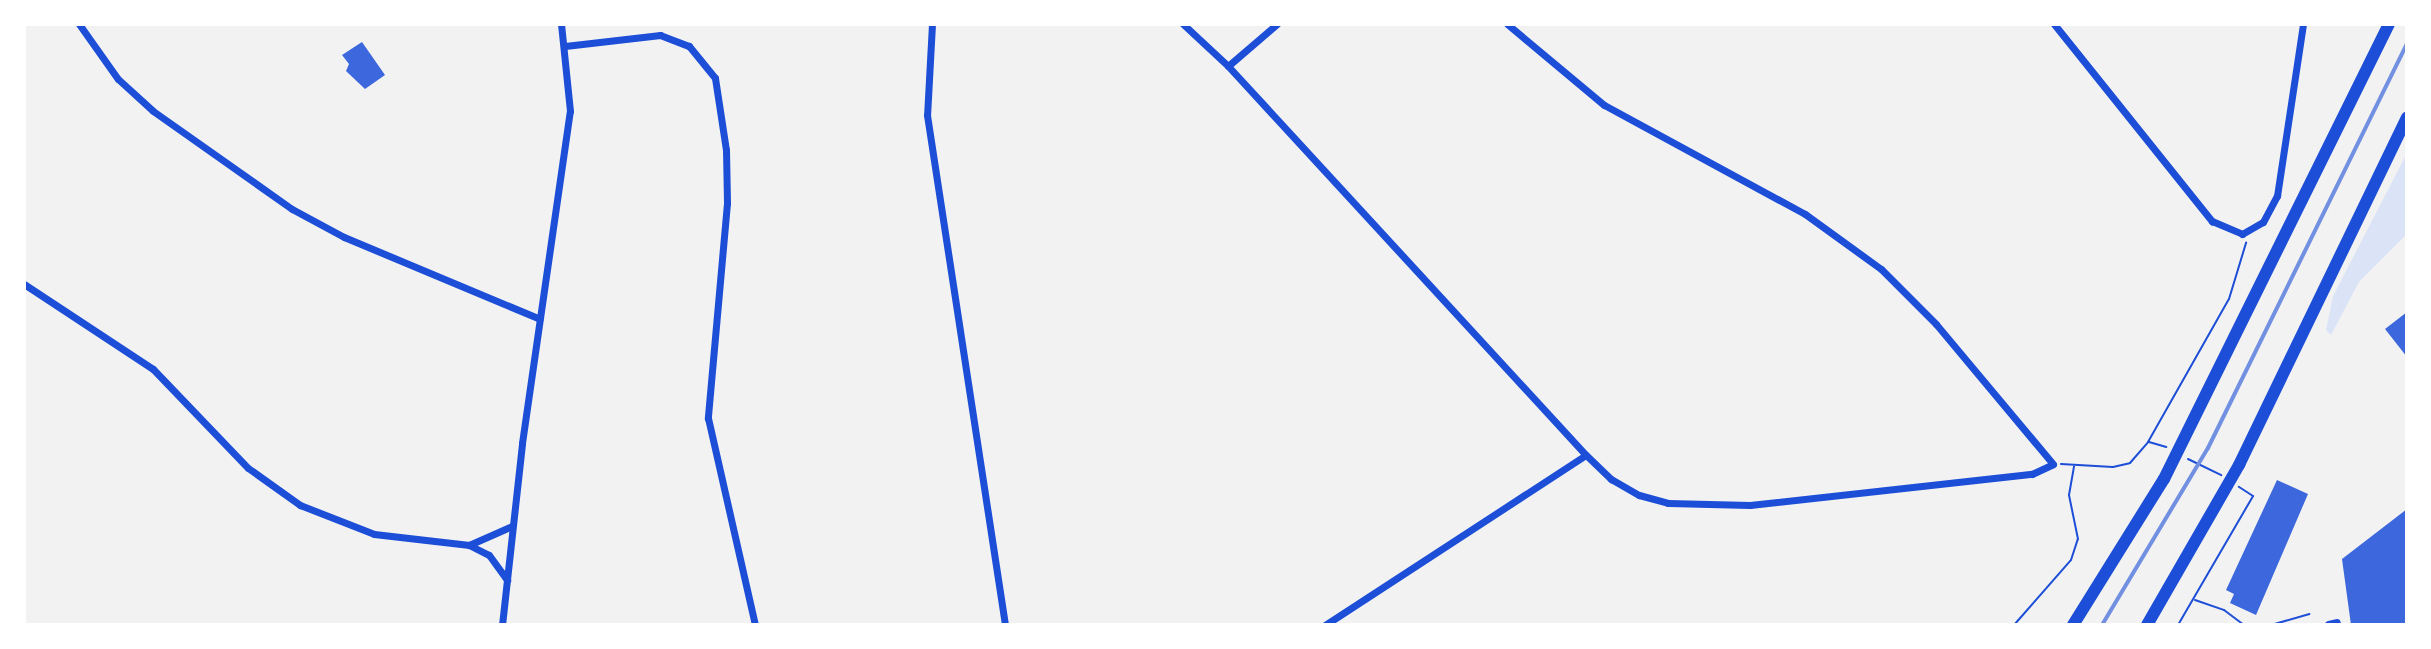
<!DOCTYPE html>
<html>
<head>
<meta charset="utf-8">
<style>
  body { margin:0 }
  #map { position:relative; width:2431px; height:649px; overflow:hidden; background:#f2f2f2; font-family:Commissioner,sans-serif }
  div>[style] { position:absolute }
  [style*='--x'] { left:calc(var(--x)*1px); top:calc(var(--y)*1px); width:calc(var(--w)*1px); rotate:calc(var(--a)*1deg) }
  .green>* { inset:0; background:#dbe4f7 }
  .building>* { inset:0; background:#3d67dc }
  .path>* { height:2px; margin:-1px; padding:0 1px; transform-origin:1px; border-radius:1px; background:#1d4ed8 }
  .minor>* { height:7px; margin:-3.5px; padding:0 3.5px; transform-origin:3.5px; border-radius:3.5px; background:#1d4ed8 }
  .tertiary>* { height:8px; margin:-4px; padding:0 4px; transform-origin:4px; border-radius:4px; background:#1d4ed8 }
  .motorway>* { height:12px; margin:-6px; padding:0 6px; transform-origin:6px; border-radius:6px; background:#1d4ed8 }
  .rail>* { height:4px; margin:-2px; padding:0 2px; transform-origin:2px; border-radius:2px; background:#7290e2 }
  span { translate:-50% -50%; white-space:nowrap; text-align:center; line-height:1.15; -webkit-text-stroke:8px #fff; paint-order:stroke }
  .frame { position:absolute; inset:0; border:26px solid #fff; pointer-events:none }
</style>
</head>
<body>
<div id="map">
  <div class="green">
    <div style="clip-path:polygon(2407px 153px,2407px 234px,2359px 282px,2331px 335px,2326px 330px,2333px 296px)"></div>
  </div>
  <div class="building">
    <div style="clip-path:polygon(362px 42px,385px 75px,365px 89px,346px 71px,349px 64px,342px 55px)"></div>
    <div style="clip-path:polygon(2407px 312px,2407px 357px,2385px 329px)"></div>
    <div style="clip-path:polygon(2277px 480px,2308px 494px,2256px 615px,2230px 603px,2234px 594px,2226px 590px)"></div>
    <div style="clip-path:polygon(2407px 509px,2407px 625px,2351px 625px,2342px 559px)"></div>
  </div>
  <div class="path">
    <div style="--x:2149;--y:442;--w:18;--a:16"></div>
    <div style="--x:2188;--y:459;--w:37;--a:26"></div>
    <div style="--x:2061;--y:464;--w:52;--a:3.3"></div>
    <div style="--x:2113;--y:467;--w:17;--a:-13"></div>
    <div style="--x:2130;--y:463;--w:28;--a:-49"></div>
    <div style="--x:2148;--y:442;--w:164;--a:-60.5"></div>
    <div style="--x:2229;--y:299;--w:59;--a:-73.1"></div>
    <div style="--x:2195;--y:600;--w:31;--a:19"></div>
    <div style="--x:2224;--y:610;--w:25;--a:37"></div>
    <div style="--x:2014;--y:625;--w:86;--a:-48.8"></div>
    <div style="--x:2071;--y:560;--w:22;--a:-72"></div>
    <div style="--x:2078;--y:539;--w:45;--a:-101.6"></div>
    <div style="--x:2069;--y:495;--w:29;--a:-80"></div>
    <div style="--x:2178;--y:625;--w:149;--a:-59.8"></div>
    <div style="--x:2253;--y:496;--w:17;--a:-147"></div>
    <div style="--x:2271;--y:625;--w:40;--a:-16"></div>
  </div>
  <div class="minor">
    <div style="--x:79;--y:24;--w:67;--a:54.7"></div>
    <div style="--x:118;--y:79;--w:47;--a:42.4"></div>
    <div style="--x:153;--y:111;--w:170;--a:35.2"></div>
    <div style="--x:292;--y:209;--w:59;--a:28.3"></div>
    <div style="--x:344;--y:237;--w:212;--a:22.7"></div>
    <div style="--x:932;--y:24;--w:91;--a:93.1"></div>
    <div style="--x:927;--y:115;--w:516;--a:81.3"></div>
    <div style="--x:1183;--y:24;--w:62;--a:43"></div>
    <div style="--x:1228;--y:66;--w:529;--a:47.38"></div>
    <div style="--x:1586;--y:455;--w:35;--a:44"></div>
    <div style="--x:1611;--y:479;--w:32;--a:30"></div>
    <div style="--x:1639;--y:495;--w:30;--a:15"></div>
    <div style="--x:1668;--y:503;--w:82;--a:1.4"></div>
    <div style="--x:1750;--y:505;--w:284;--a:-6.3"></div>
    <div style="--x:2032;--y:474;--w:23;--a:-25"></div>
    <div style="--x:2053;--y:464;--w:182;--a:-129.9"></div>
    <div style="--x:1936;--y:324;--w:78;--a:-135"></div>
    <div style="--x:1881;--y:269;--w:94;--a:-144.1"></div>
    <div style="--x:1805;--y:214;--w:229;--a:-151.5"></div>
    <div style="--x:1604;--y:105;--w:126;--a:-140.1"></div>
    <div style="--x:2054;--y:24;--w:253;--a:51.3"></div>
    <div style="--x:2212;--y:221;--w:33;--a:23"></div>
    <div style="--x:2242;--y:234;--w:24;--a:-30"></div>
    <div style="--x:2263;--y:222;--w:30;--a:-62"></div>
    <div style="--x:2277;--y:196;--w:174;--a:-81.4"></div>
    <div style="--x:565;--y:46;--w:96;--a:-6.6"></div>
    <div style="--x:660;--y:35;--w:31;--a:21"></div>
    <div style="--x:689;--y:46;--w:41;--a:50.9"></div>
    <div style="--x:715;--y:78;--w:73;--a:81.3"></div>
    <div style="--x:726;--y:150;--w:53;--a:88.9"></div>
    <div style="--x:727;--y:203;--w:216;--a:95.1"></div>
    <div style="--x:708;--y:418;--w:212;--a:77.2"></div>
    <div style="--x:1228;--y:66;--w:65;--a:-40.6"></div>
    <div style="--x:24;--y:284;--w:154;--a:33.4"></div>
    <div style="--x:153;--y:369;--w:137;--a:46.2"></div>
    <div style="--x:248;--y:468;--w:64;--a:35.4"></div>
    <div style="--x:300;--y:505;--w:79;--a:21.4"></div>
    <div style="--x:374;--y:534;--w:96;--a:6.6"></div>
    <div style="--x:469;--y:545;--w:22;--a:27"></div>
    <div style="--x:489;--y:555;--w:31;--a:54"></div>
    <div style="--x:469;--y:545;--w:47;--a:-23.8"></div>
    <div style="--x:502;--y:625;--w:183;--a:-83.7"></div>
    <div style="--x:522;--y:443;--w:335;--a:-81.8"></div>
    <div style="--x:570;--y:111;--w:87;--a:-95.9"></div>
    <div style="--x:1325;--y:625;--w:311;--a:-33.1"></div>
  </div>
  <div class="tertiary">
    <div style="--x:2329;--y:625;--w:8;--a:-14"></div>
  </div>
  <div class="motorway">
    <div style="--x:2073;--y:625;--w:172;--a:-58.1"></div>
    <div style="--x:2164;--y:479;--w:508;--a:-63.69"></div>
    <div style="--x:2147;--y:625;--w:185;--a:-60.1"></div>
    <div style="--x:2239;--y:465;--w:386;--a:-64.2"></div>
  </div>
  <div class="rail">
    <div style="--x:2102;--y:625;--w:206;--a:-59.1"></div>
    <div style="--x:2208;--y:448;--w:451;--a:-63.8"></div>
  </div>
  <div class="frame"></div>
</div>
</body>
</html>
